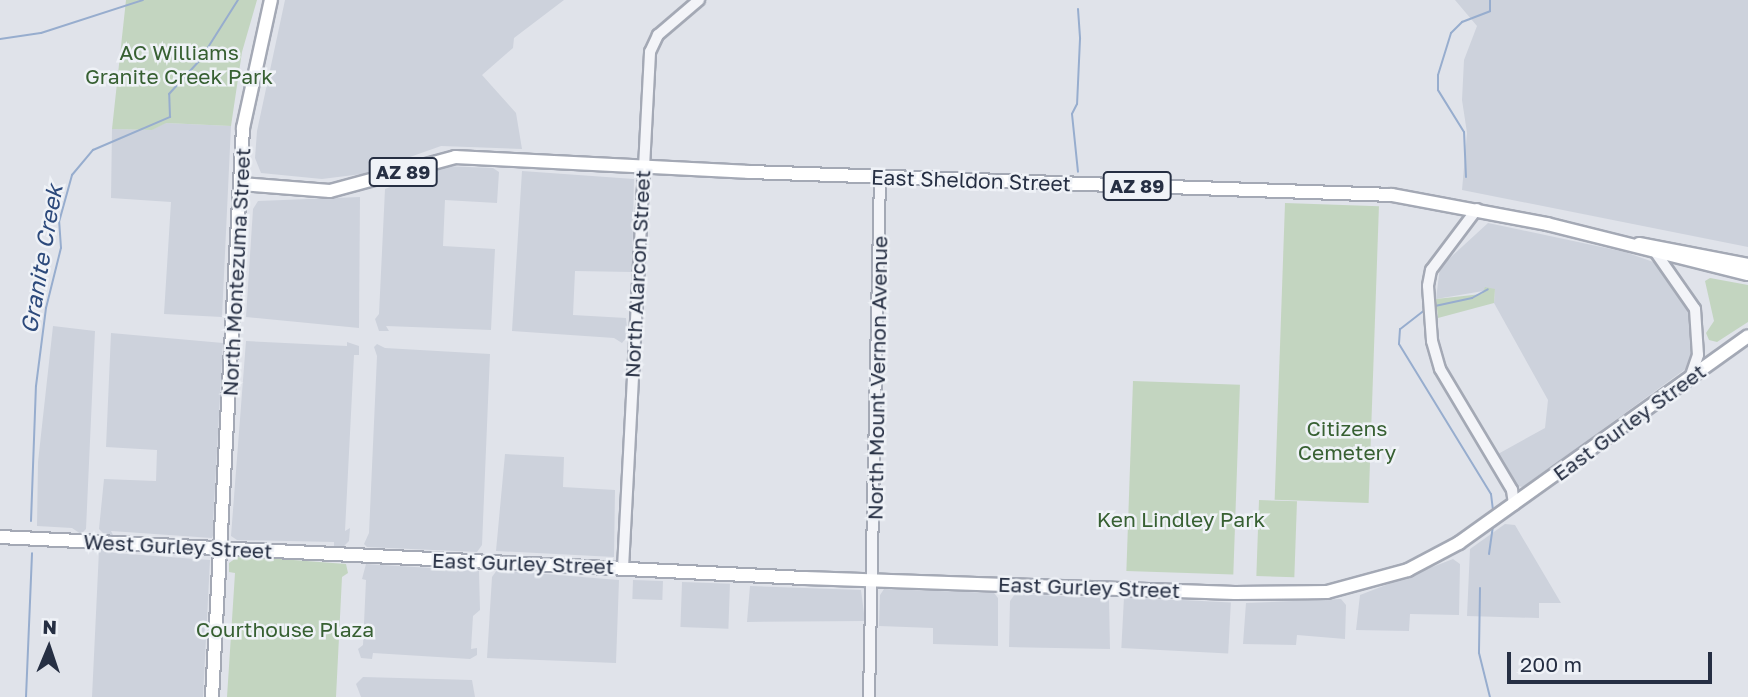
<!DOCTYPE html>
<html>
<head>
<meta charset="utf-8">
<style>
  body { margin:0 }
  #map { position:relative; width:1748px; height:697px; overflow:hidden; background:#e0e3ea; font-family:"Golos Text",sans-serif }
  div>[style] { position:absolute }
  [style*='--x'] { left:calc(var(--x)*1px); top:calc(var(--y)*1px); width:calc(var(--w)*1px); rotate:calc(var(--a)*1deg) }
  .built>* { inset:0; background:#cdd2dc; transform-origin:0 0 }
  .green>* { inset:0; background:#c3d5c0; transform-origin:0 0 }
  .stream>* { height:2px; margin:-1px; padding:0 1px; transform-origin:1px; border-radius:1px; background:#97adce }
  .roads { filter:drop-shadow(2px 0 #a4a9b5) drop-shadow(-2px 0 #a4a9b5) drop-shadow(0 2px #a4a9b5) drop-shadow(0 -2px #a4a9b5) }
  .tertiary>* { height:10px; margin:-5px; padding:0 5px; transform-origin:5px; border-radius:5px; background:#f3f4f8 }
  .secondary>* { height:12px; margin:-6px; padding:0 6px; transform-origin:6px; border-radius:6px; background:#fff }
  .primary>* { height:12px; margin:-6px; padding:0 6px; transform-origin:6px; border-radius:6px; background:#fff }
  span { translate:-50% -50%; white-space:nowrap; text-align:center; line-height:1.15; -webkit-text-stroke:5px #eff2f7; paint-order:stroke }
  .shield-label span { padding:2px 5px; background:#eff2f7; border:2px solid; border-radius:5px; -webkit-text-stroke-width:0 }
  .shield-label { font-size:19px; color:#262f43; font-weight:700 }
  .park-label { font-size:21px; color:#376032 }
  .street-label { font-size:21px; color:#262f43 }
  .water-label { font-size:23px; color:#2c497b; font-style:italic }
  .north { position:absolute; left:14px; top:613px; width:70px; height:70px; -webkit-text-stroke:5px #eff2f7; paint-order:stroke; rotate:2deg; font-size:19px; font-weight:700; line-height:28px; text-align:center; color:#262f43 }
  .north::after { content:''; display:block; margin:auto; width:24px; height:32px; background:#262f43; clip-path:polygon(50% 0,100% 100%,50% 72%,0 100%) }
  .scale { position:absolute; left:1507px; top:652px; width:205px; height:32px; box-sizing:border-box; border:4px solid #262f43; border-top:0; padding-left:9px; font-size:21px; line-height:24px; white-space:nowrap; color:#262f43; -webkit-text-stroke:5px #eff2f7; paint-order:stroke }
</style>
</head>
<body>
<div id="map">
  <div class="built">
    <div style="clip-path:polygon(285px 0,564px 0,514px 38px,513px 48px,482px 75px,516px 113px,522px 149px,441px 146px,362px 174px,322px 179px,261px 173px,255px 158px,257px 131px)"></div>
    <div style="clip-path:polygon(1455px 0,1748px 0,1748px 247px,1462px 190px,1467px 133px,1462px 100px,1464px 60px,1477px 26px)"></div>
    <div style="clip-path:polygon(165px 123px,231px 126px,222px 317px,164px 314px,171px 202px,111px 198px,112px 129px,151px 130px)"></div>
    <div style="clip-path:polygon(444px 166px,493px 168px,499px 172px,497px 203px,445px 200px,443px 246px,495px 249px,491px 330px,386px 326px,389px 331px,379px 331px,375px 319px,379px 314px,385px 189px)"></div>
    <div style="clip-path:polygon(522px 171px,634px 179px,632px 272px,575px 271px,573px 315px,626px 318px,628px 336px,622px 343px,614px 338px,512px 331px)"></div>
    <div style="clip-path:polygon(360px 197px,359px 328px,246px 317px,253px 209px,258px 201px)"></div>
    <div style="clip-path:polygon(1488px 223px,1625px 252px,1659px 264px,1689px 302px,1693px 328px,1696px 351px,1691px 365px,1523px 487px,1516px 486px,1498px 454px,1545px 428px,1548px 400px,1494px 303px,1495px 289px,1436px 299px,1440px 267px)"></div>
    <div style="clip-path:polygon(53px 326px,95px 331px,86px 529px,81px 534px,72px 528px,37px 526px,38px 462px)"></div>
    <div style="clip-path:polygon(111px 333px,223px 343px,213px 523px,217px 526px,212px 538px,111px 531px,113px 535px,105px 535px,99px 529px,104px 479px,156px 481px,157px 450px,106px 447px)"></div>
    <div style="clip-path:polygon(246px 341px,347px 346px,347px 342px,359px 346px,359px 355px,354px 355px,345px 531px,350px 528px,349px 541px,344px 546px,334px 546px,334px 542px,237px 540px,231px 536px)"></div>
    <div style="clip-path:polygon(377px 344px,385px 348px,490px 354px,482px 545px,477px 552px,367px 547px,364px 544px,369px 533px,377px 356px,374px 347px)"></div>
    <div style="clip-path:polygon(505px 454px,564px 457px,563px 487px,615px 490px,614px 557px,496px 551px)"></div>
    <div style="clip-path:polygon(1505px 524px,1515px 525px,1561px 603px,1539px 603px,1539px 618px,1467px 616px,1470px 549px)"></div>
    <div style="clip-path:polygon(106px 548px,114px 553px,210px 560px,203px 697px,92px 697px,99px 550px)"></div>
    <div style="clip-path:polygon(1453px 559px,1460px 564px,1459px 615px,1410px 614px,1409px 631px,1356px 630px,1360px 595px)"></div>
    <div style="clip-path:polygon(366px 564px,479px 571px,480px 610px,473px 616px,471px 649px,477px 648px,477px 655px,470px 659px,373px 653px,372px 659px,361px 658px,358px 649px,363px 645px,366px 580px,362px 579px)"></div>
    <div style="clip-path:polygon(497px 570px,619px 580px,616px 663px,487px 658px,492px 577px)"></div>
    <div style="left:633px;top:580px;width:30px;height:19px;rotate:2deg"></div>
    <div style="left:682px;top:582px;width:48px;height:45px;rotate:2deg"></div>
    <div style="clip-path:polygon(750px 586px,861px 590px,865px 621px,747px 622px)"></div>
    <div style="clip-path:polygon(884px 589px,994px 593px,998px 598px,998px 646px,933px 644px,933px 628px,879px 626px,880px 595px)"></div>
    <div style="clip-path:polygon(1015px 594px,1109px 598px,1110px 649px,1009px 647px,1010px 601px)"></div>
    <div style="left:1124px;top:597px;width:107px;height:51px;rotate:3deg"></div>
    <div style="clip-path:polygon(1341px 599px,1346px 605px,1345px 639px,1297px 635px,1296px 645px,1243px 644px,1246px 603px)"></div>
    <div style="clip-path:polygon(363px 677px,472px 680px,475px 697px,361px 697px,356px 684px)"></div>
  </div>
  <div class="green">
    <div style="clip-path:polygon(126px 0,257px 0,242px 52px,231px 126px,166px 123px,152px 130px,112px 129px)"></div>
    <div style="left:1285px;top:203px;width:94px;height:297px;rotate:2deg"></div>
    <div style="clip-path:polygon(1710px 278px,1748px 285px,1748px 322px,1717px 342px,1709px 340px,1706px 333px,1714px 321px,1705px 281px)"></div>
    <div style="clip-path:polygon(1485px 287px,1495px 289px,1494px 303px,1438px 318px,1436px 299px,1482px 294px)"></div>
    <div style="left:1133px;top:381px;width:107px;height:190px;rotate:2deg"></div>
    <div style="left:1259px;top:500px;width:38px;height:76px;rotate:2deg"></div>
    <div style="clip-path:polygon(239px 556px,346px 564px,348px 573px,342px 577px,336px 697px,227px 697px,235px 573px,229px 572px,229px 563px)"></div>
  </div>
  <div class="stream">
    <div style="--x:1078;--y:9;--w:30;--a:86"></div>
    <div style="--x:1080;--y:39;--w:65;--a:92.6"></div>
    <div style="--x:1077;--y:104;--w:11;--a:117"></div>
    <div style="--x:1072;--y:114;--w:58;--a:84.1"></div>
    <div style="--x:0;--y:39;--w:41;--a:-8.3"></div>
    <div style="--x:41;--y:33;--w:107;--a:-17.9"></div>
    <div style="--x:1466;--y:177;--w:45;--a:-92.5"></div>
    <div style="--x:1464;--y:132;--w:49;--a:-121.8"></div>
    <div style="--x:1438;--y:90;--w:15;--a:-90"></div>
    <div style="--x:1438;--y:75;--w:44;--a:-72.8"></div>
    <div style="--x:1451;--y:33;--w:16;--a:-45"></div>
    <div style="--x:1462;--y:22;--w:30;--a:-21"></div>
    <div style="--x:1490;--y:11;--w:11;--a:-90"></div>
    <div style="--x:1435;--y:306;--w:38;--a:-12"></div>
    <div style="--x:1472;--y:298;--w:18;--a:-29"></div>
    <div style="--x:1426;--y:309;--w:33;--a:142"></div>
    <div style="--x:1400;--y:329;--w:15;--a:94"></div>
    <div style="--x:1399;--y:344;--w:176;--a:58.5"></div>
    <div style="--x:1491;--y:494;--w:17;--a:83"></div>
    <div style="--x:31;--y:521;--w:135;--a:-87.9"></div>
    <div style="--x:36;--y:386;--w:79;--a:-82.7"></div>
    <div style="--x:46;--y:308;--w:62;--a:-76"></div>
    <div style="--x:61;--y:248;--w:26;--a:-94"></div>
    <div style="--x:59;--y:222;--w:49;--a:-74.5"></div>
    <div style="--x:72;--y:175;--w:33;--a:-50"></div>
    <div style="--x:93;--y:150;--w:84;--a:-23.2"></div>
    <div style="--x:170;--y:117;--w:23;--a:-92"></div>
    <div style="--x:169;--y:94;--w:46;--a:-47.6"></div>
    <div style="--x:200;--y:60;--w:71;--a:-57.7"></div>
    <div style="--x:1489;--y:554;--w:27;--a:-82"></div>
    <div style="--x:1480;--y:588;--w:65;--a:90.9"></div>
    <div style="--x:1479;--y:653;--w:45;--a:76"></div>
    <div style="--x:26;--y:697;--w:144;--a:-87.6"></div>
  </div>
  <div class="roads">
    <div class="tertiary">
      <div style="--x:1477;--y:209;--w:76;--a:127"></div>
      <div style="--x:1431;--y:270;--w:16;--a:101"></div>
      <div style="--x:1428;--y:286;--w:55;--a:85.8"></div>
      <div style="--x:1432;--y:341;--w:29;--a:74"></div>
      <div style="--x:1440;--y:369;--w:141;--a:59.2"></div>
      <div style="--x:1512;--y:490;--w:15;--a:82"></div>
      <div style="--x:1656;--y:253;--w:68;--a:55.1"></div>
      <div style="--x:1695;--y:309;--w:46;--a:86.3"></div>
      <div style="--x:1698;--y:355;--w:24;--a:109"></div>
      <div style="--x:623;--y:568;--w:517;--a:-87"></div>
      <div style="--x:650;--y:52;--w:19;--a:-65"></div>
      <div style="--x:658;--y:35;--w:54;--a:-40.5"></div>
      <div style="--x:869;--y:697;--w:520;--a:-88.79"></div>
    </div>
    <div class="secondary">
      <div style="--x:0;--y:537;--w:806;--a:2.92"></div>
      <div style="--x:805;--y:578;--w:430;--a:2"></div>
      <div style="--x:1235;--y:593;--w:92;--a:-0.6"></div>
      <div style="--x:1327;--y:592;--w:84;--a:-15.2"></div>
      <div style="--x:1408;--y:570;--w:58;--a:-27.9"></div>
      <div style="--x:1459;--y:543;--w:355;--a:-35.6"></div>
    </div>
    <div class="primary">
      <div style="--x:241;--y:184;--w:89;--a:4.5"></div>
      <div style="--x:330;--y:191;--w:130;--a:-15.2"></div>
      <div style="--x:455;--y:157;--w:295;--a:2.9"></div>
      <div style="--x:750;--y:172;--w:642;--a:2.05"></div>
      <div style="--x:1392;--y:195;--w:158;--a:10.6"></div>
      <div style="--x:1547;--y:224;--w:207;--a:14"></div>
      <div style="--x:1639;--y:244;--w:111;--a:10.9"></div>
      <div style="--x:212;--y:697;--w:570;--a:-86.88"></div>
      <div style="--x:243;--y:128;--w:131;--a:-77.7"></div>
    </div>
  </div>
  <div class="shield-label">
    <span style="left:403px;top:172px">AZ 89</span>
    <span style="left:1137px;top:186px">AZ 89</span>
  </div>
  <div class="park-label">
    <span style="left:179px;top:64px">AC Williams<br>Granite Creek Park</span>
    <span style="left:1347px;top:440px">Citizens<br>Cemetery</span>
    <span style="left:1181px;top:519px">Ken Lindley Park</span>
    <span style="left:285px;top:629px">Courthouse Plaza</span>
  </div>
  <div class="street-label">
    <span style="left:971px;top:180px;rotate:2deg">East Sheldon Street</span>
    <span style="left:236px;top:272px;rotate:-87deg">North Montezuma Street</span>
    <span style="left:637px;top:274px;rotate:-87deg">North Alarcon Street</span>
    <span style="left:877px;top:378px;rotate:-89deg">North Mount Vernon Avenue</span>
    <span style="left:1629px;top:422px;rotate:-36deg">East Gurley Street</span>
    <span style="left:178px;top:546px;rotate:3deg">West Gurley Street</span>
    <span style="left:523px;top:563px;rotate:2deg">East Gurley Street</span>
    <span style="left:1089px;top:587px;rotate:2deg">East Gurley Street</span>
  </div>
  <div class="water-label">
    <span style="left:41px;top:259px;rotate:-80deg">Granite Creek</span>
  </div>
  <div class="north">N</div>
  <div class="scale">200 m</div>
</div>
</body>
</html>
